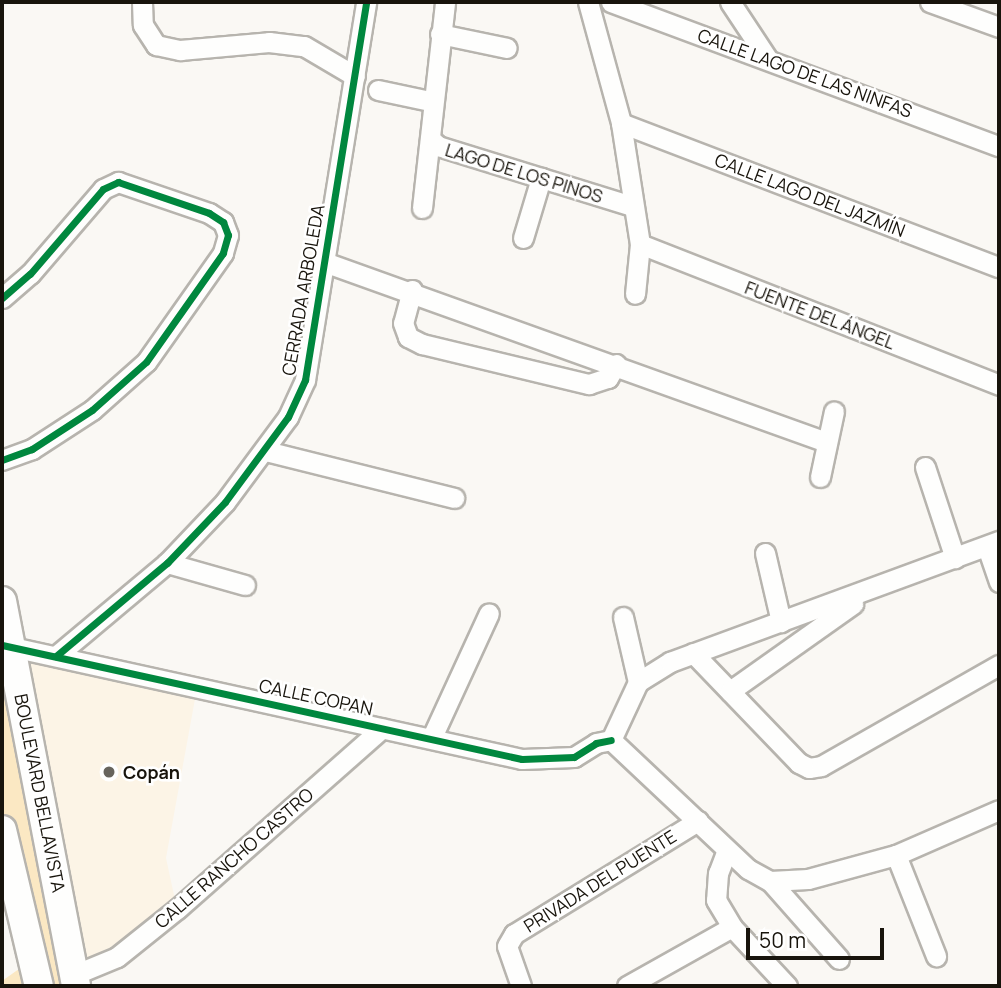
<!DOCTYPE html>
<html>
<head>
<meta charset="utf-8">
<style>
  body { margin:0 }
  #map { position:relative; width:1001px; height:988px; overflow:hidden; background:#faf8f4; font-family:Manrope,sans-serif }
  div>[style] { position:absolute }
  [style*='--x'] { left:calc(var(--x)*1px); top:calc(var(--y)*1px); width:calc(var(--w)*1px); rotate:calc(var(--a)*1deg) }
  .built>* { inset:0; background:#fcf4e6 }
  .green>* { inset:0; background:#fbe8c3 }
  .roads { filter:drop-shadow(2px 0 #b7b4ae) drop-shadow(-2px 0 #b7b4ae) drop-shadow(0 2px #b7b4ae) drop-shadow(0 -2px #b7b4ae) }
  .street>* { height:19px; margin:-9.5px; padding:0 9.5px; transform-origin:9.5px; border-radius:9.5px; background:#fefefd }
  .secondary>* { height:28px; margin:-14px; padding:0 14px; transform-origin:14px; border-radius:14px; background:#fefefd }
  .cycleway>* { height:7px; margin:-3.5px; padding:0 3.5px; transform-origin:3.5px; border-radius:3.5px; background:#00873e }
  .dots>* { width:19px; height:19px; translate:-50% -50%; box-sizing:border-box; border:4px solid #fff; border-radius:50% }
  span { translate:-50% -50%; white-space:nowrap; text-align:center; line-height:1.15; -webkit-text-stroke:5px #fff; paint-order:stroke }
  .street-label { font-size:18px; color:#18140c }
  .poi-label { font-size:18px; color:#18140c; font-weight:700 }
  .left { translate:0 -50%; text-align:left }
  .frame { position:absolute; inset:0; border:4px solid #18140c; pointer-events:none }
  .scale { position:absolute; left:746px; top:928px; width:138px; height:32px; box-sizing:border-box; border:4px solid #18140c; border-top:0; padding-left:9px; font-size:21px; line-height:24px; white-space:nowrap; color:#18140c; -webkit-text-stroke:5px #fff; paint-order:stroke }
</style>
</head>
<body>
<div id="map">
  <div class="built">
    <div style="clip-path:polygon(13px 647px,197px 688px,166px 858px,177px 909px,76px 974px)"></div>
  </div>
  <div class="green">
    <div style="clip-path:polygon(2px 601px,76px 986px,2px 986px,2px 981px,33px 959px,2px 830px)"></div>
  </div>
  <div class="roads">
    <div class="street">
      <div style="--x:142;--y:2;--w:23;--a:88"></div>
      <div style="--x:143;--y:25;--w:24;--a:57"></div>
      <div style="--x:156;--y:45;--w:25;--a:12"></div>
      <div style="--x:180;--y:50;--w:89;--a:-5.1"></div>
      <div style="--x:269;--y:42;--w:35;--a:7"></div>
      <div style="--x:304;--y:46;--w:59;--a:30.5"></div>
      <div style="--x:588;--y:2;--w:125;--a:74.7"></div>
      <div style="--x:621;--y:123;--w:122;--a:81.1"></div>
      <div style="--x:640;--y:244;--w:50;--a:95.7"></div>
      <div style="--x:611;--y:2;--w:414;--a:20.4"></div>
      <div style="--x:730;--y:2;--w:67;--a:56.5"></div>
      <div style="--x:930;--y:2;--w:73;--a:19.9"></div>
      <div style="--x:440;--y:34;--w:68;--a:11.8"></div>
      <div style="--x:378;--y:90;--w:53;--a:11.9"></div>
      <div style="--x:621;--y:123;--w:404;--a:20.9"></div>
      <div style="--x:430;--y:139;--w:11;--a:41"></div>
      <div style="--x:438;--y:146;--w:203;--a:17.2"></div>
      <div style="--x:422;--y:208;--w:207;--a:-83.6"></div>
      <div style="--x:523;--y:238;--w:63;--a:-73.3"></div>
      <div style="--x:640;--y:244;--w:386;--a:21.4"></div>
      <div style="--x:327;--y:263;--w:530;--a:19.73"></div>
      <div style="--x:412;--y:290;--w:34;--a:105"></div>
      <div style="--x:403;--y:323;--w:15;--a:70"></div>
      <div style="--x:408;--y:337;--w:16;--a:27"></div>
      <div style="--x:422;--y:344;--w:172;--a:13.5"></div>
      <div style="--x:589;--y:384;--w:20;--a:-18"></div>
      <div style="--x:608;--y:378;--w:16;--a:-60"></div>
      <div style="--x:2;--y:298;--w:37;--a:-41"></div>
      <div style="--x:30;--y:274;--w:112;--a:-49.3"></div>
      <div style="--x:103;--y:189;--w:17;--a:-25"></div>
      <div style="--x:118;--y:182;--w:96;--a:18.8"></div>
      <div style="--x:209;--y:213;--w:17;--a:33"></div>
      <div style="--x:223;--y:222;--w:14;--a:69"></div>
      <div style="--x:228;--y:235;--w:19;--a:106"></div>
      <div style="--x:223;--y:253;--w:133;--a:125.2"></div>
      <div style="--x:146;--y:362;--w:72;--a:138.4"></div>
      <div style="--x:92;--y:410;--w:72;--a:147"></div>
      <div style="--x:32;--y:449;--w:32;--a:160"></div>
      <div style="--x:266;--y:451;--w:194;--a:14"></div>
      <div style="--x:925;--y:467;--w:96;--a:71.8"></div>
      <div style="--x:820;--y:477;--w:67;--a:-78"></div>
      <div style="--x:987;--y:547;--w:37;--a:71"></div>
      <div style="--x:765;--y:553;--w:71;--a:76.9"></div>
      <div style="--x:167;--y:563;--w:81;--a:15.8"></div>
      <div style="--x:623;--y:617;--w:67;--a:77"></div>
      <div style="--x:3;--y:645;--w:531;--a:12.39"></div>
      <div style="--x:522;--y:759;--w:52;--a:-2.2"></div>
      <div style="--x:574;--y:757;--w:26;--a:-32"></div>
      <div style="--x:596;--y:743;--w:15;--a:-11"></div>
      <div style="--x:693;--y:653;--w:153;--a:46.1"></div>
      <div style="--x:799;--y:763;--w:11;--a:27"></div>
      <div style="--x:809;--y:768;--w:12;--a:-9"></div>
      <div style="--x:821;--y:766;--w:205;--a:-29.6"></div>
      <div style="--x:56;--y:656;--w:145;--a:-40"></div>
      <div style="--x:167;--y:563;--w:84;--a:-46.4"></div>
      <div style="--x:225;--y:502;--w:106;--a:-53.5"></div>
      <div style="--x:288;--y:417;--w:41;--a:-65.3"></div>
      <div style="--x:305;--y:380;--w:383;--a:-80.8"></div>
      <div style="--x:730;--y:691;--w:151;--a:-35.3"></div>
      <div style="--x:432;--y:737;--w:136;--a:-65.3"></div>
      <div style="--x:611;--y:740;--w:188;--a:43.3"></div>
      <div style="--x:748;--y:869;--w:25;--a:29"></div>
      <div style="--x:770;--y:881;--w:38;--a:-3"></div>
      <div style="--x:808;--y:879;--w:91;--a:-15.3"></div>
      <div style="--x:896;--y:855;--w:112;--a:-23.6"></div>
      <div style="--x:611;--y:740;--w:64;--a:-65"></div>
      <div style="--x:638;--y:682;--w:38;--a:-32"></div>
      <div style="--x:670;--y:662;--w:351;--a:-20.2"></div>
      <div style="--x:727;--y:850;--w:25;--a:111"></div>
      <div style="--x:718;--y:873;--w:27;--a:94"></div>
      <div style="--x:716;--y:900;--w:31;--a:59"></div>
      <div style="--x:732;--y:927;--w:81;--a:47"></div>
      <div style="--x:896;--y:855;--w:109;--a:68.4"></div>
      <div style="--x:770;--y:881;--w:104;--a:48.5"></div>
      <div style="--x:76;--y:974;--w:44;--a:-22.5"></div>
      <div style="--x:117;--y:957;--w:77;--a:-38.7"></div>
      <div style="--x:177;--y:909;--w:273;--a:-41.4"></div>
      <div style="--x:521;--y:986;--w:42;--a:-109.3"></div>
      <div style="--x:507;--y:946;--w:14;--a:-60"></div>
      <div style="--x:514;--y:934;--w:216;--a:-31.6"></div>
      <div style="--x:627;--y:986;--w:120;--a:-29.3"></div>
    </div>
    <div class="secondary">
      <div style="--x:2;--y:601;--w:392;--a:79.1"></div>
      <div style="--x:2;--y:830;--w:160;--a:76.7"></div>
    </div>
  </div>
  <div class="cycleway">
    <div style="--x:2;--y:298;--w:37;--a:-41"></div>
    <div style="--x:30;--y:274;--w:112;--a:-49.3"></div>
    <div style="--x:103;--y:189;--w:17;--a:-25"></div>
    <div style="--x:118;--y:182;--w:96;--a:18.8"></div>
    <div style="--x:209;--y:213;--w:17;--a:33"></div>
    <div style="--x:223;--y:222;--w:14;--a:69"></div>
    <div style="--x:228;--y:235;--w:19;--a:106"></div>
    <div style="--x:223;--y:253;--w:133;--a:125.2"></div>
    <div style="--x:146;--y:362;--w:72;--a:138.4"></div>
    <div style="--x:92;--y:410;--w:72;--a:147"></div>
    <div style="--x:32;--y:449;--w:32;--a:160"></div>
    <div style="--x:2;--y:645;--w:532;--a:12.37"></div>
    <div style="--x:522;--y:759;--w:52;--a:-2.2"></div>
    <div style="--x:574;--y:757;--w:26;--a:-32"></div>
    <div style="--x:596;--y:743;--w:15;--a:-11"></div>
    <div style="--x:56;--y:656;--w:145;--a:-40"></div>
    <div style="--x:167;--y:563;--w:84;--a:-46.4"></div>
    <div style="--x:225;--y:502;--w:106;--a:-53.5"></div>
    <div style="--x:288;--y:417;--w:41;--a:-65.3"></div>
    <div style="--x:305;--y:380;--w:383;--a:-80.8"></div>
  </div>
  <div class="dots">
    <div style="left:109px;top:772px;background:#67645d"></div>
  </div>
  <div class="street-label">
    <span style="left:805px;top:73px;rotate:20deg">CALLE LAGO DE LAS NINFAS</span>
    <span style="left:524px;top:173px;rotate:17deg">LAGO DE LOS PINOS</span>
    <span style="left:810px;top:195px;rotate:21deg">CALLE LAGO DEL JAZMÍN</span>
    <span style="left:303px;top:290px;rotate:-80deg">CERRADA ARBOLEDA</span>
    <span style="left:820px;top:315px;rotate:21deg">FUENTE DEL ÁNGEL</span>
    <span style="left:316px;top:697px;rotate:12deg">CALLE COPAN</span>
    <span style="left:40px;top:793px;rotate:79deg">BOULEVARD BELLAVISTA</span>
    <span style="left:234px;top:858px;rotate:-41deg">CALLE RANCHO CASTRO</span>
    <span style="left:600px;top:881px;rotate:-32deg">PRIVADA DEL PUENTE</span>
  </div>
  <div class="poi-label">
    <span class="left" style="left:123px;top:772px">Copán</span>
  </div>
  <div class="frame"></div>
  <div class="scale">50 m</div>
</div>
</body>
</html>
